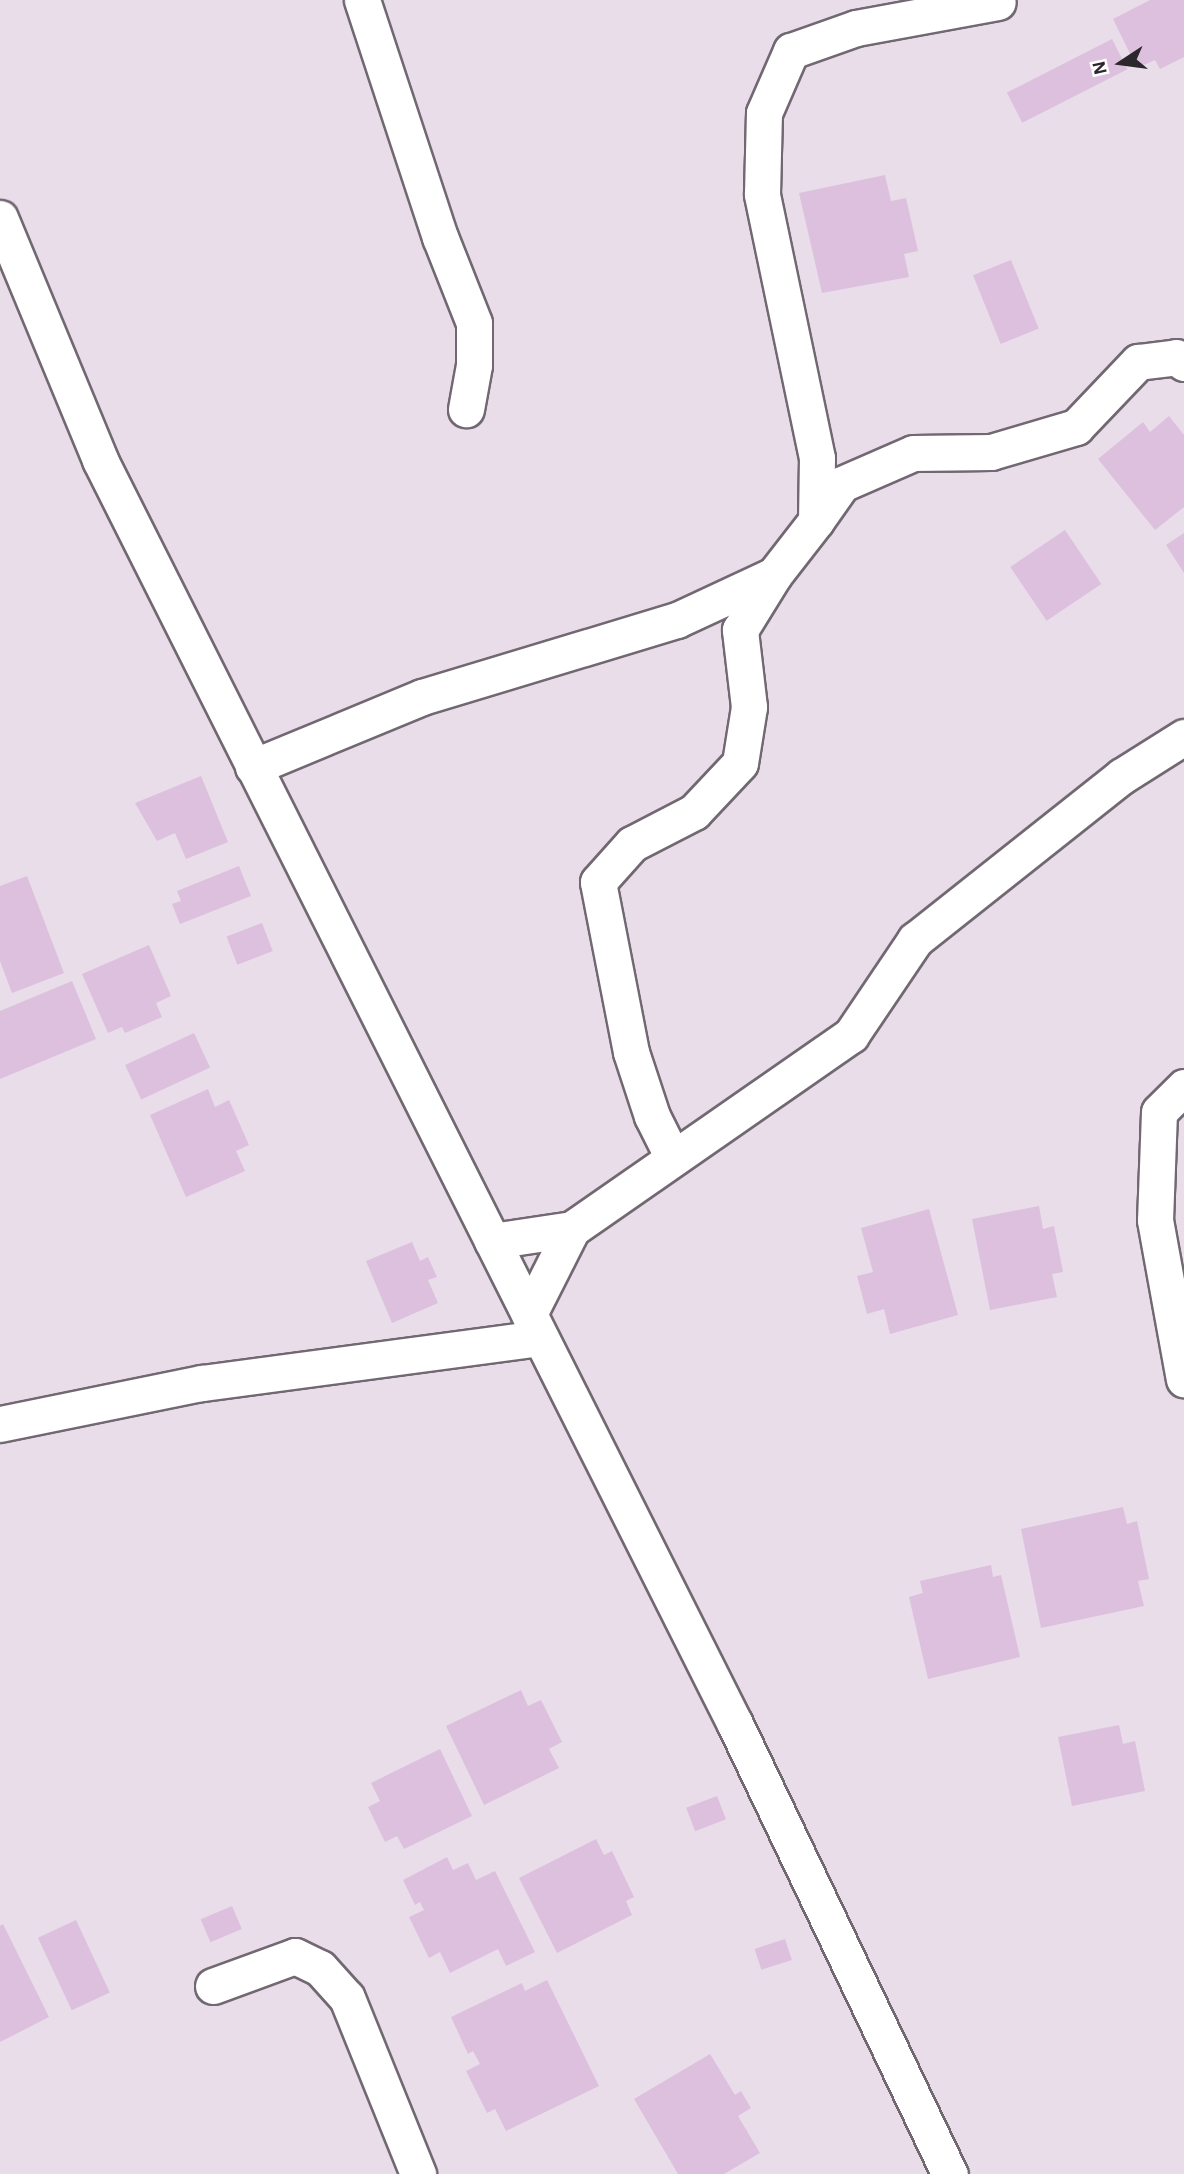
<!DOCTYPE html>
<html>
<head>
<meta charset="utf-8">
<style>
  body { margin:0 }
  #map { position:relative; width:1184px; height:2174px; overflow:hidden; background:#e8dde9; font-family:"Alegreya Sans",sans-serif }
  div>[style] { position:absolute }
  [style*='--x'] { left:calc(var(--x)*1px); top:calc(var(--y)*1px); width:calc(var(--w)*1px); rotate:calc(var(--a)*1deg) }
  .building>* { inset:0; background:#ddc0de; transform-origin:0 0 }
  .roads { filter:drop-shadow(2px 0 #716872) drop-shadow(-2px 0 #716872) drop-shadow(0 2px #716872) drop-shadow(0 -2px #716872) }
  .minor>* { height:35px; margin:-17.5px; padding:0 17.5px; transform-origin:17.5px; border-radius:17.5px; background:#fff }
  span { translate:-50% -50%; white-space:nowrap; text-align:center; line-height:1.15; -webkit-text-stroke:7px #fff; paint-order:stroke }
  .north { position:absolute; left:1086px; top:28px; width:70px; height:70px; -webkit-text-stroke:5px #fff; paint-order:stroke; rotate:257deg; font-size:19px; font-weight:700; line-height:28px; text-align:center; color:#2b272c }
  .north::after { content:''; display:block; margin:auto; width:24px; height:32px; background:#2b272c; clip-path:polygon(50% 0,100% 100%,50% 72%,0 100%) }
</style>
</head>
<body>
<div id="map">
  <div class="building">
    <div style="clip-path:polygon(1150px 0,1184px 0,1184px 57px,1160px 69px,1155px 60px,1137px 68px,1113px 19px)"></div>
    <div style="left:1112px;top:39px;width:34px;height:118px;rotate:63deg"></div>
    <div style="clip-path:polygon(885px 175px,891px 201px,906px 198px,918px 251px,904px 254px,909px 277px,822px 293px,799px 193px)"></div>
    <div style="left:1011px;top:260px;width:74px;height:41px;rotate:68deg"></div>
    <div style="clip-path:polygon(1169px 416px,1184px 435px,1184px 507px,1155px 530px,1098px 459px,1143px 422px,1150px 432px)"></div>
    <div style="left:1065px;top:530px;width:65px;height:66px;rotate:56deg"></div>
    <div style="clip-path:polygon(1184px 533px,1184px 573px,1166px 545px)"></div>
    <div style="clip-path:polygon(201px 776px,228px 842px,186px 859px,175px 833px,157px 841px,135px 803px)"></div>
    <div style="clip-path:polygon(239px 866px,251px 896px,180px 924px,172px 904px,181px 901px,177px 891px)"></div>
    <div style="clip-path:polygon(27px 876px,64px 973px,12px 993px,0 961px,0 886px)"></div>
    <div style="left:262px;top:923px;width:30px;height:38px;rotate:69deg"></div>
    <div style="clip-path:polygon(149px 945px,171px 996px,156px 1003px,162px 1017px,125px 1033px,122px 1027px,108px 1033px,82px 974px)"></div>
    <div style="clip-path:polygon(72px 981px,96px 1039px,0 1079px,0 1011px)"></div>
    <div style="left:194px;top:1033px;width:38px;height:76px;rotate:65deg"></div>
    <div style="clip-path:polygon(208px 1089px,215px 1107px,229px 1100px,249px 1145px,236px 1151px,245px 1171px,186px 1197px,150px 1115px)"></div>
    <div style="clip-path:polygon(1039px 1206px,1043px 1229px,1054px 1226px,1063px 1272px,1052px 1274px,1057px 1297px,990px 1310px,972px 1219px)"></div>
    <div style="clip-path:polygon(929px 1209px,958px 1315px,890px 1334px,884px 1309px,867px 1314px,857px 1276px,873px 1272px,861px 1228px)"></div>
    <div style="clip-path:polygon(412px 1242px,420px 1261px,428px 1257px,437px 1277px,428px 1280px,438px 1303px,392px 1323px,366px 1261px)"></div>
    <div style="clip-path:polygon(1123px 1507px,1127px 1524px,1137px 1521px,1149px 1579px,1138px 1581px,1144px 1606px,1041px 1628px,1021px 1529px)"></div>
    <div style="clip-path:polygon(991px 1565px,993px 1577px,1001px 1575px,1020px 1657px,928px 1679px,909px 1597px,923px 1593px,920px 1581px)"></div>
    <div style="clip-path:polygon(521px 1690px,528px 1706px,541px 1700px,562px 1742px,549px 1749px,559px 1768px,484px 1805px,446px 1726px)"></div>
    <div style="clip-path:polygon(1119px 1725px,1123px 1744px,1135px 1741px,1145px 1791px,1072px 1806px,1058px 1737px)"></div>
    <div style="clip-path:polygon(440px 1749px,472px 1816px,404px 1849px,397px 1836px,385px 1842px,368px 1807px,380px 1801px,371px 1783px)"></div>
    <div style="left:717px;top:1796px;width:25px;height:33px;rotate:69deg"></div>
    <div style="clip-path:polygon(596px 1839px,604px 1855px,612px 1851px,634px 1897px,626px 1901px,632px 1915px,557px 1953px,519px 1878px)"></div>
    <div style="clip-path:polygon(447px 1857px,453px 1870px,468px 1863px,476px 1880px,495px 1871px,535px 1952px,506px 1966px,498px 1949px,450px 1973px,440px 1952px,429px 1958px,409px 1917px,424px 1910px,420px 1902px,415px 1905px,403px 1880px)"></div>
    <div style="left:232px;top:1906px;width:25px;height:34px;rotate:67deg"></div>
    <div style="left:76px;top:1920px;width:80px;height:42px;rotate:65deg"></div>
    <div style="clip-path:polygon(3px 1924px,49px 2017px,0 2042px,0 1926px)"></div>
    <div style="left:785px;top:1939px;width:22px;height:32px;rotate:72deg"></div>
    <div style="clip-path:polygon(547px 1980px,599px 2086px,506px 2131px,495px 2109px,487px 2113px,466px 2071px,480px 2064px,473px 2051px,468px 2054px,451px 2017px,522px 1983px,525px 1991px)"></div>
    <div style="clip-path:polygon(710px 2054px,735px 2095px,741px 2091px,751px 2108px,738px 2116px,760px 2153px,724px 2174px,678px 2174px,634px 2099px)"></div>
  </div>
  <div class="roads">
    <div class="minor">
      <div style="--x:362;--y:0;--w:250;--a:71.8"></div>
      <div style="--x:440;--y:237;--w:92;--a:68.4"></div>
      <div style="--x:474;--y:323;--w:42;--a:90"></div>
      <div style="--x:474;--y:365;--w:45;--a:100.3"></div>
      <div style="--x:0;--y:218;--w:262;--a:67.5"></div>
      <div style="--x:100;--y:460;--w:1415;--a:63.33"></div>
      <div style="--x:735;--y:1724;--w:499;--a:64.5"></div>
      <div style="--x:816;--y:521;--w:45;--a:-54.9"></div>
      <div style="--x:842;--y:484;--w:77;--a:-23.6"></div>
      <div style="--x:913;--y:453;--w:78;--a:-0.7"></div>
      <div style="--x:991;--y:452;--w:89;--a:-16.4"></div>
      <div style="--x:1076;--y:427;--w:90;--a:-46.4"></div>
      <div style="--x:1138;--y:362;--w:38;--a:-7"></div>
      <div style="--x:1176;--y:357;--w:10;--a:37"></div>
      <div style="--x:253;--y:767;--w:183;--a:-22.5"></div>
      <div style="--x:422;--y:697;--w:266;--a:-16.8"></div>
      <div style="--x:677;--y:620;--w:107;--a:-24.9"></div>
      <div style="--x:774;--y:575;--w:68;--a:-52.1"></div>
      <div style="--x:816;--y:521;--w:63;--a:-89.1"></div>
      <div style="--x:817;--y:458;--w:270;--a:-101.8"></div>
      <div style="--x:762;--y:194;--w:81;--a:-88.6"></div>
      <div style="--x:764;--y:113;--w:68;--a:-66.5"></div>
      <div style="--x:791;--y:51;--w:69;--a:-19.5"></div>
      <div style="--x:856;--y:28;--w:144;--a:-10.4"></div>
      <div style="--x:1184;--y:1087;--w:35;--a:135"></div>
      <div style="--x:1159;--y:1112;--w:108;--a:92.1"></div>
      <div style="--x:1155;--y:1220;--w:162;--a:79.7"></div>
      <div style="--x:673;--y:1158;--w:47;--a:-116.6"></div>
      <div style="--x:652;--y:1116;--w:67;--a:-108.2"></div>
      <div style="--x:631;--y:1052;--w:173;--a:-101"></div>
      <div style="--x:598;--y:882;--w:51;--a:-48.2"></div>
      <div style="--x:632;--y:844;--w:70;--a:-27.3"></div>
      <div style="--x:694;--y:812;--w:67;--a:-46.8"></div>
      <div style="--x:740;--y:763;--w:57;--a:-80.9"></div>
      <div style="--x:749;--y:707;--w:78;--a:-96.7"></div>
      <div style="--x:740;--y:630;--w:65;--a:-58.3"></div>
      <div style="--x:492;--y:1241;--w:81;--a:-8.5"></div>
      <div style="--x:572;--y:1229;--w:340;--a:-34.8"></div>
      <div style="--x:851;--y:1035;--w:115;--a:-56"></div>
      <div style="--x:915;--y:940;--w:264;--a:-38.4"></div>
      <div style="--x:1122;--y:776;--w:73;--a:-32.2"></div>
      <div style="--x:529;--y:1314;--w:95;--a:-63.2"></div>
      <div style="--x:0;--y:1424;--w:206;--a:-11.5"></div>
      <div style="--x:202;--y:1383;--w:341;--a:-7.6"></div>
      <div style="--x:213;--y:1986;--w:87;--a:-20.1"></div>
      <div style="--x:295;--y:1956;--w:28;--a:26"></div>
      <div style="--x:320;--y:1968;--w:40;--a:48"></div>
      <div style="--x:347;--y:1998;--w:190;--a:68"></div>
    </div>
  </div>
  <div class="north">N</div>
</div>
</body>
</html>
